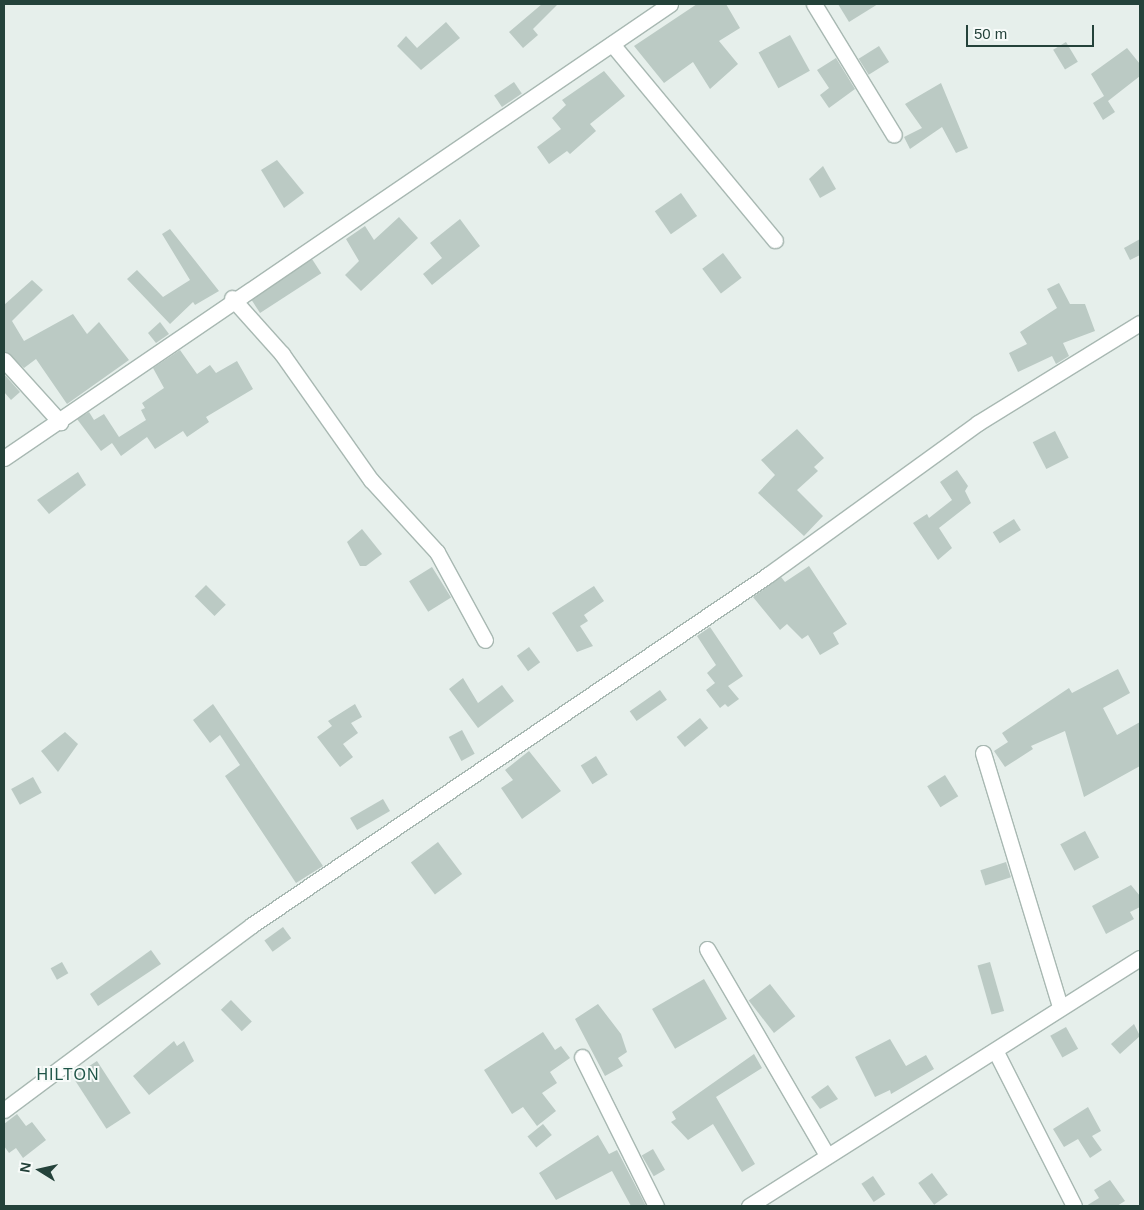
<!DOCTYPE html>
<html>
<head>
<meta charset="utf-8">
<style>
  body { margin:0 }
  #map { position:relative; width:1144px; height:1210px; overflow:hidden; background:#e6efeb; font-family:Helvetica,sans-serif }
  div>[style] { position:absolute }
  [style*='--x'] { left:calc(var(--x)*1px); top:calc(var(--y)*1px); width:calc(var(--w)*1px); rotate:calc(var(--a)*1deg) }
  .building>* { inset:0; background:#bbcac4; transform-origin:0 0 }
  .roads { filter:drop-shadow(1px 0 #a8b8b2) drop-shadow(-1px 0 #a8b8b2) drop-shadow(0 1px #a8b8b2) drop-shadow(0 -1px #a8b8b2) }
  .minor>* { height:15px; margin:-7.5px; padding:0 7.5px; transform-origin:7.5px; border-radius:7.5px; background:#fff }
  span { translate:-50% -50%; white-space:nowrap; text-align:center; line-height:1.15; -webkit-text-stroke:4px #f7fbf9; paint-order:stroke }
  .quarter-label { font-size:16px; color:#1f5548; letter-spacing:1px }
  .frame { position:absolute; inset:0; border:5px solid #24423a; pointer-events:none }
  .north { position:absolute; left:15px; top:1145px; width:50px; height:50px; -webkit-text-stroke:4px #f7fbf9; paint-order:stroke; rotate:280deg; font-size:14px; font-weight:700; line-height:20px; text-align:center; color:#24423a }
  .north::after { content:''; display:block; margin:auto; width:18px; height:22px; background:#24423a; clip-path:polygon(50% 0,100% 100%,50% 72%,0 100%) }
  .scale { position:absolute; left:966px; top:25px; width:128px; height:22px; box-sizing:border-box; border:2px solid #24423a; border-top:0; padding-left:6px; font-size:15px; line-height:18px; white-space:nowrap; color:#24423a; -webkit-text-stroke:4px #f7fbf9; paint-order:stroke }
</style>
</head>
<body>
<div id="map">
  <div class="building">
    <div style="clip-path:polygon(542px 4px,558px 4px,533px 29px,538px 35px,523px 48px,509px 32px)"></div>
    <div style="clip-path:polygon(697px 4px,726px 4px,740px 28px,719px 41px,738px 64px,710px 89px,693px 62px,664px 83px,634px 46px)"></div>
    <div style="clip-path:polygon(838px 4px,878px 4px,849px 22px)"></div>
    <div style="clip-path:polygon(446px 22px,460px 38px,421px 70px,397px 46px,406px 36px,417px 48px)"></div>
    <div style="left:790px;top:35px;width:41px;height:36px;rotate:61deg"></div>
    <div style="left:1066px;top:42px;width:23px;height:15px;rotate:59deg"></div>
    <div style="left:879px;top:46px;width:19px;height:24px;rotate:58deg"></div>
    <div style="clip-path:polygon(1127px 48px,1140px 64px,1140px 76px,1108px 101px,1115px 112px,1103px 120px,1093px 103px,1104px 96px,1091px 74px)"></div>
    <div style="clip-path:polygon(836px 58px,855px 89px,829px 108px,820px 95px,829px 88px,817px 70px)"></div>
    <div style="clip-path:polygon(604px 71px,625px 96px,590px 124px,596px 131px,570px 154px,567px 151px,549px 164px,537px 147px,561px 129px,552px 118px,566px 105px,562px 100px)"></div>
    <div style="left:514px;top:82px;width:14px;height:24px;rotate:56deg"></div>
    <div style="clip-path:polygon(941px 83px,968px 148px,956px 153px,942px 127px,910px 149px,904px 137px,922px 128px,905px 104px)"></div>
    <div style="clip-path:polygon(277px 160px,304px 193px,284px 208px,261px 170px)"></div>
    <div style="clip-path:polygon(823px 166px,836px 189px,820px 198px,809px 179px)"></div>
    <div style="left:681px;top:193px;width:28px;height:32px;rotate:55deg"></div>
    <div style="clip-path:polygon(399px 217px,418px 238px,361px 291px,345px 275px,359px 261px,346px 239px,365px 226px,374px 240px)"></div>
    <div style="clip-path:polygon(460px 219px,480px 246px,432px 285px,423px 274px,442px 258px,430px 243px)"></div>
    <div style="clip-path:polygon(170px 229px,219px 291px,195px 305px,193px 302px,170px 324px,127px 279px,137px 270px,163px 297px,190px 280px,162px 234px)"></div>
    <div style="clip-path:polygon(1140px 239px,1140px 255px,1130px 260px,1124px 248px)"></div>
    <div style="left:723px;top:253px;width:31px;height:26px;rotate:53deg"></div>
    <div style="left:312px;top:259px;width:17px;height:73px;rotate:57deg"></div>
    <div style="clip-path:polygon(32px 280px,43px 290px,12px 321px,24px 341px,73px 314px,87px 334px,99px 322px,129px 360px,67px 404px,36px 359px,24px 368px,4px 351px,4px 305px)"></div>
    <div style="clip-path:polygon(1059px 283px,1070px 304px,1085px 304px,1095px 331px,1063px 343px,1069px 356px,1056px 364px,1052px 356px,1018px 372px,1009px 353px,1027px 344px,1020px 332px,1057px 308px,1047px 289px)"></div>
    <div style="clip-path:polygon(160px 322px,169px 334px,156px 343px,148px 333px)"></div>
    <div style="clip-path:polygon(180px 350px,197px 374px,210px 365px,216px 373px,237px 361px,253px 389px,206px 417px,209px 422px,187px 437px,183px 431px,155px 449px,147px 437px,121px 456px,112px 443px,101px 451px,77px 419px,89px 412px,94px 420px,104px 414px,119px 437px,146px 420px,141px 410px,145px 408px,142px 403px,164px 388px,153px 368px)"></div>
    <div style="clip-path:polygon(4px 374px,20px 392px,11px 400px,4px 392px)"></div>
    <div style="clip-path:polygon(797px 429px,824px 458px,814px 467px,818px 471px,797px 490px,823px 516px,804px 536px,758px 493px,775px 475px,761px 460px)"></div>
    <div style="left:1055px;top:431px;width:30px;height:25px;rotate:63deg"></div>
    <div style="clip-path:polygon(957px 470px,968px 486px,965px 491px,971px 503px,939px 528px,952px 548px,938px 560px,913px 523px,927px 514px,929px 518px,952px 500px,940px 482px)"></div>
    <div style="clip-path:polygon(78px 472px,86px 485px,49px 514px,37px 500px)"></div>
    <div style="left:1014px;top:519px;width:13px;height:25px;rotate:58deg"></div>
    <div style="clip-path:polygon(362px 529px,382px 554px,366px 566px,360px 566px,347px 542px)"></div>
    <div style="clip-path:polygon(809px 566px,847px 624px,833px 633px,839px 644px,820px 655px,808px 635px,802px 639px,787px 624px,780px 630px,753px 597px,781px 577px,785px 582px)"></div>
    <div style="left:432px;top:567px;width:36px;height:27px;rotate:58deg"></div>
    <div style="left:206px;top:585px;width:28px;height:16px;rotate:45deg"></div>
    <div style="clip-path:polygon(594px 586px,604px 601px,584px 615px,588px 621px,580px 626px,593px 646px,577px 652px,552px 613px)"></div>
    <div style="clip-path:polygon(710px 627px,743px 676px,728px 686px,739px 699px,728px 707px,725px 704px,720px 708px,706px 690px,715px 683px,707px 673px,716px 665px,697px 636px)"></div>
    <div style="left:529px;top:647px;width:19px;height:15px;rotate:54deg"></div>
    <div style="clip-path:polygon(1118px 669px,1130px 693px,1103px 708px,1117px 735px,1140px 722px,1140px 766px,1084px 797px,1065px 731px,1031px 746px,1033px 749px,1005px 767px,994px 751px,1008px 742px,1002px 733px,1069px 688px,1072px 693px)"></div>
    <div style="clip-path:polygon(463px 678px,478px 703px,502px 685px,514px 701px,478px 728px,449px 689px)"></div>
    <div style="left:660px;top:690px;width:12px;height:37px;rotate:55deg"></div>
    <div style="clip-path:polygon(213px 704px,323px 866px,296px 883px,225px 776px,240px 765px,220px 735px,210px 743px,193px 720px)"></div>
    <div style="clip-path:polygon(355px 704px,362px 717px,351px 723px,358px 733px,343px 744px,353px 757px,340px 767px,317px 737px,332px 726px,328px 721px)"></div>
    <div style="left:700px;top:718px;width:13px;height:30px;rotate:51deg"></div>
    <div style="left:462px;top:730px;width:27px;height:15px;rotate:62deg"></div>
    <div style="clip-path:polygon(65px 732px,78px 744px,58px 772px,41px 751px)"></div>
    <div style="clip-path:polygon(529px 751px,561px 791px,522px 819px,501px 788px,513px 780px,505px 770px)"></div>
    <div style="left:596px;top:756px;width:22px;height:18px;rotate:58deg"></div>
    <div style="left:945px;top:775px;width:25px;height:21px;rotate:58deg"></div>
    <div style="left:33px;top:777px;width:18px;height:25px;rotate:61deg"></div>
    <div style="left:383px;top:799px;width:14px;height:38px;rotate:60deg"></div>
    <div style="left:1085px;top:831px;width:30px;height:28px;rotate:62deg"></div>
    <div style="left:438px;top:842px;width:40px;height:34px;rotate:53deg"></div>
    <div style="left:1006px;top:862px;width:16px;height:27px;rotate:72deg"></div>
    <div style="clip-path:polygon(1131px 885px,1140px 896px,1140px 907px,1130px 912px,1134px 919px,1106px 934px,1092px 906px)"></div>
    <div style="left:283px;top:927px;width:14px;height:23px;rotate:54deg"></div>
    <div style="clip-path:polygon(151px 950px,161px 964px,98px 1006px,90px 994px)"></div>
    <div style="left:62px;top:962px;width:13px;height:13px;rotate:61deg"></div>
    <div style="left:990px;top:962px;width:51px;height:13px;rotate:74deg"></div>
    <div style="left:704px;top:979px;width:46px;height:60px;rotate:60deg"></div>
    <div style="left:770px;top:984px;width:41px;height:27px;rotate:52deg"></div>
    <div style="left:231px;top:1000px;width:30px;height:14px;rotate:46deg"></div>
    <div style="clip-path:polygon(598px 1004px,621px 1034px,627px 1052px,618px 1058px,623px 1066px,605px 1076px,575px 1019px)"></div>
    <div style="clip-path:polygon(1134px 1024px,1140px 1036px,1120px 1054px,1111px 1044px)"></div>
    <div style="left:1066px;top:1027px;width:25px;height:18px;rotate:61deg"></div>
    <div style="clip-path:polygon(543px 1032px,555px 1050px,561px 1046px,570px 1058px,550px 1072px,557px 1083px,542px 1093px,556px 1111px,537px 1126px,523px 1107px,512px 1114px,484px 1070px)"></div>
    <div style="clip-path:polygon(890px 1039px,906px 1066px,926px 1055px,934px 1069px,891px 1094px,890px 1090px,875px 1097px,855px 1057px)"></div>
    <div style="clip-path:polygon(174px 1041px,177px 1046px,184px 1041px,194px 1061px,149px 1095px,133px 1076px)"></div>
    <div style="clip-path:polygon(754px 1054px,762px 1068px,716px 1097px,755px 1164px,742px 1172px,713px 1124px,688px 1140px,671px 1122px,676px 1119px,672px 1112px)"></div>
    <div style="left:97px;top:1061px;width:62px;height:29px;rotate:57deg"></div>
    <div style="clip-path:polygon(828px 1085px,838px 1099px,820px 1109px,811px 1097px)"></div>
    <div style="clip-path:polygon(1088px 1107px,1101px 1131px,1092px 1136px,1102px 1150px,1090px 1158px,1078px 1139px,1064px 1147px,1053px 1129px)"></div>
    <div style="clip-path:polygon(17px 1114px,26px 1126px,32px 1122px,46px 1140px,23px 1158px,16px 1148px,9px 1153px,4px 1146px,4px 1124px)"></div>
    <div style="left:543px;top:1124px;width:14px;height:20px;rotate:51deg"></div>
    <div style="clip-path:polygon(598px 1135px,609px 1154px,617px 1150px,646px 1206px,631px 1206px,612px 1171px,556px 1200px,539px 1173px)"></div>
    <div style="left:653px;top:1149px;width:24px;height:13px;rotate:60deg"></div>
    <div style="left:932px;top:1173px;width:27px;height:17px;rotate:54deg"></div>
    <div style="left:873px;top:1176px;width:22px;height:14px;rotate:56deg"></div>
    <div style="clip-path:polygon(1110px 1180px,1125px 1201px,1117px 1206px,1086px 1206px,1099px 1198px,1094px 1190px)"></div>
  </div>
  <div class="roads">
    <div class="minor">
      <div style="--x:814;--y:4;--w:153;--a:58.6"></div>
      <div style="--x:612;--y:44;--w:255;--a:50.3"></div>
      <div style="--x:232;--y:298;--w:75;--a:48.2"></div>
      <div style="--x:282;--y:354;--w:154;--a:54.8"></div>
      <div style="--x:371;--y:480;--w:98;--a:47.5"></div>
      <div style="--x:437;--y:552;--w:100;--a:61.4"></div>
      <div style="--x:4;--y:360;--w:84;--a:47.9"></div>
      <div style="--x:4;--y:458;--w:806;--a:-34.28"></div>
      <div style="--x:983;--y:753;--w:265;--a:73.1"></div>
      <div style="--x:707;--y:949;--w:238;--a:59.8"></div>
      <div style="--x:997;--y:1054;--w:170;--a:63.1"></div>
      <div style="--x:582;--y:1057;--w:166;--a:63.6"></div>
      <div style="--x:4;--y:1110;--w:309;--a:-36.7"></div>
      <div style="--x:252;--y:925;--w:624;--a:-34.15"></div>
      <div style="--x:768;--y:575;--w:259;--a:-35.9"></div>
      <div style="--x:978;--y:423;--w:190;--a:-31.7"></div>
      <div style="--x:749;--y:1206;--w:463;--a:-32.4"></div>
    </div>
  </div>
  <div class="quarter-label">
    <span style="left:68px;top:1075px">HILTON</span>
  </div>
  <div class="frame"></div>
  <div class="north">N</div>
  <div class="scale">50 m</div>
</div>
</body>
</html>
